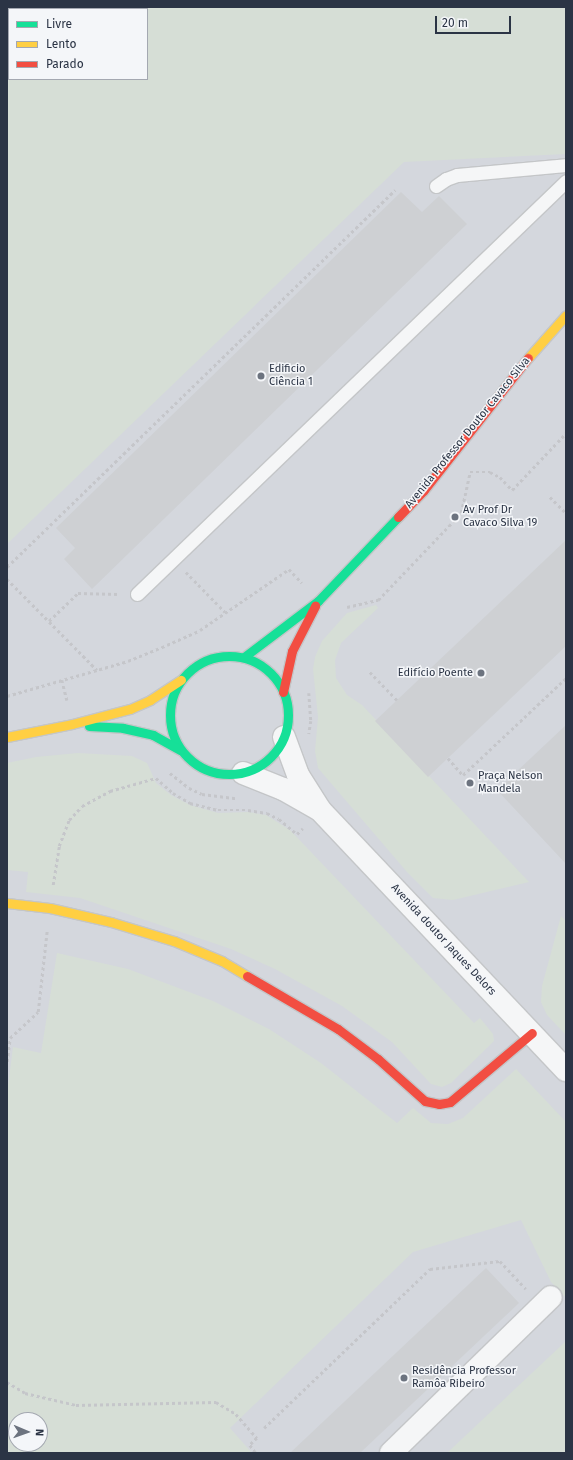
<!DOCTYPE html>
<html>
<head>
<meta charset="utf-8">
<style>
  body { margin:0 }
  #map { position:relative; width:573px; height:1460px; overflow:hidden; background:#e6e8ea; font-family:"Fira Sans",sans-serif }
  div>[style] { position:absolute }
  [style*='--x'] { left:calc(var(--x)*1px); top:calc(var(--y)*1px); width:calc(var(--w)*1px); rotate:calc(var(--a)*1deg) }
  .built>* { inset:0; background:#d4d7dd }
  .green>* { inset:0; background:#d6ded6 }
  .building>* { inset:0; background:#ced0d3 }
  .path>* { height:2.5px; margin-top:-1.25px; transform-origin:0; background:repeating-linear-gradient(90deg,#c5c6ca 0 3px,transparent 0 6px) }
  .roads { filter:drop-shadow(1px 0 #c4c6c8) drop-shadow(-1px 0 #c4c6c8) drop-shadow(0 1px #c4c6c8) drop-shadow(0 -1px #c4c6c8) }
  .lane>* { height:13px; margin:-6.5px; padding:0 6.5px; transform-origin:6.5px; border-radius:6.5px; background:#f5f6f7 }
  .street>* { height:22px; margin:-11px; padding:0 11px; transform-origin:11px; border-radius:11px; background:#f5f6f7 }
  .fast>* { height:9px; margin:-4.5px; padding:0 4.5px; transform-origin:4.5px; border-radius:4.5px; background:#16e098 }
  .fast>.ring { margin:-4.5px; padding:0; box-sizing:content-box; background:none; border:9px solid #16e098; border-radius:50% }
  .slow>* { height:9px; margin:-4.5px; padding:0 4.5px; transform-origin:4.5px; border-radius:4.5px; background:#ffcf43 }
  .jam>* { height:9px; margin:-4.5px; padding:0 4.5px; transform-origin:4.5px; border-radius:4.5px; background:#f24e42 }
  .dots>* { width:11px; height:11px; translate:-50% -50%; box-sizing:border-box; border:2px solid #f4f6f9; border-radius:50% }
  span { translate:-50% -50%; white-space:nowrap; text-align:center; line-height:1.15; -webkit-text-stroke:3px #f4f6f9; paint-order:stroke }
  .poi-label { font-size:11px; color:#2b3445 }
  .left { translate:0 -50%; text-align:left }
  .right { translate:-100% -50%; text-align:right }
  .street-label { font-size:11px; color:#2b3445 }
  .frame { position:absolute; inset:0; border:8px solid #2b3445; pointer-events:none }
  .legend { position:absolute; left:8px; top:8px; width:140px; height:72px; box-sizing:border-box; background:#f4f6f9; border:1px solid #a4a8b1; margin:0; padding:5px 7px; list-style:none; font-size:12px; color:#2b3445 }
  .legend li { display:flex; align-items:center; gap:8px; height:20px }
  .legend b { width:20px; border:1px solid #a4a8b1 }
  .north { position:absolute; left:8px; top:1412px; width:40px; height:40px; box-sizing:border-box; background:#f4f6f9; border:1px solid #a4a8b1; border-radius:50%; rotate:92deg; font-size:11px; font-weight:700; line-height:16px; text-align:center; color:#2b3445 }
  .north::after { content:''; display:block; margin:auto; width:14px; height:18px; background:#6c737f; clip-path:polygon(50% 0,100% 100%,50% 72%,0 100%) }
  .scale { position:absolute; left:435px; top:16px; width:76px; height:18px; box-sizing:border-box; border:2px solid #2b3445; border-top:0; padding-left:5px; font-size:12px; line-height:14px; white-space:nowrap; color:#2b3445; -webkit-text-stroke:3px #f4f6f9; paint-order:stroke }
</style>
</head>
<body>
<div id="map">
  <div class="built">
    <div style="clip-path:polygon(evenodd,7px 7px,566px 7px,566px 1453px,7px 1453px,7px 7px,9px 9px,147px 9px,147px 79px,9px 79px,9px 9px,7px 7px,16px 1420px,40px 1420px,40px 1444px,16px 1444px,16px 1420px)"></div>
  </div>
  <div class="green">
    <div style="clip-path:polygon(evenodd,7px 7px,566px 7px,566px 154px,404px 162px,7px 544px,7px 7px,9px 9px,147px 9px,147px 79px,9px 79px,9px 9px)"></div>
    <div style="clip-path:polygon(376px 605px,378px 608px,341px 643px,335px 660px,336px 678px,347px 695px,362px 705px,529px 882px,453px 900px,433px 898px,407px 872px,318px 768px,315px 751px,318px 717px,313px 669px,315px 657px,322px 641px,347px 613px)"></div>
    <div style="clip-path:polygon(78px 753px,132px 756px,147px 763px,156px 783px,171px 795px,190px 805px,218px 813px,248px 812px,266px 815px,290px 830px,474px 1023px,480px 1018px,493px 1034px,494px 1041px,451px 1083px,442px 1087px,431px 1084px,392px 1042px,342px 1006px,275px 969px,231px 949px,80px 898px,26px 892px,28px 872px,7px 870px,7px 763px,36px 757px)"></div>
    <div style="clip-path:polygon(561px 916px,566px 921px,566px 1035px,547px 1015px,541px 1002px,542px 986px)"></div>
    <div style="clip-path:polygon(evenodd,57px 953px,128px 969px,213px 1001px,269px 1029px,321px 1063px,397px 1123px,413px 1108px,431px 1123px,448px 1124px,463px 1118px,516px 1069px,566px 1122px,566px 1298px,551px 1282px,521px 1220px,413px 1252px,230px 1428px,252px 1453px,7px 1453px,7px 1094px,13px 1047px,41px 1053px,57px 953px,16px 1420px,40px 1420px,40px 1444px,16px 1444px,16px 1420px)"></div>
    <div style="clip-path:polygon(566px 1341px,566px 1453px,447px 1453px)"></div>
  </div>
  <div class="building">
    <div style="clip-path:polygon(401px 192px,422px 212px,439px 196px,467px 224px,92px 589px,64px 559px,75px 548px,56px 528px)"></div>
    <div style="clip-path:polygon(566px 540px,566px 646px,428px 777px,375px 721px)"></div>
    <div style="clip-path:polygon(566px 725px,566px 864px,497px 790px)"></div>
    <div style="clip-path:polygon(486px 1268px,519px 1303px,360px 1453px,290px 1453px)"></div>
  </div>
  <div class="path">
    <div style="--x:550;--y:497;--w:23;--a:45"></div>
    <div style="--x:7;--y:567;--w:541;--a:-44.18"></div>
    <div style="--x:186;--y:572;--w:56;--a:45.7"></div>
    <div style="--x:7;--y:579;--w:128;--a:45.3"></div>
    <div style="--x:347;--y:607;--w:32;--a:-13"></div>
    <div style="--x:378;--y:600;--w:120;--a:-46.3"></div>
    <div style="--x:461;--y:513;--w:42;--a:-77.6"></div>
    <div style="--x:470;--y:472;--w:20;--a:0"></div>
    <div style="--x:490;--y:472;--w:11;--a:27"></div>
    <div style="--x:500;--y:477;--w:18;--a:47"></div>
    <div style="--x:512;--y:490;--w:79;--a:-46.5"></div>
    <div style="--x:49;--y:621;--w:40;--a:-44"></div>
    <div style="--x:78;--y:593;--w:40;--a:1.4"></div>
    <div style="--x:370;--y:672;--w:39;--a:46"></div>
    <div style="--x:62;--y:680;--w:21;--a:76"></div>
    <div style="--x:309;--y:693;--w:28;--a:86"></div>
    <div style="--x:311;--y:721;--w:13;--a:99"></div>
    <div style="--x:7;--y:696;--w:126;--a:-16.1"></div>
    <div style="--x:128;--y:661;--w:42;--a:-22.3"></div>
    <div style="--x:167;--y:645;--w:36;--a:-24"></div>
    <div style="--x:200;--y:630;--w:108;--a:-34.4"></div>
    <div style="--x:289;--y:569;--w:19;--a:47"></div>
    <div style="--x:448;--y:758;--w:23;--a:49"></div>
    <div style="--x:463;--y:775;--w:141;--a:-43.3"></div>
    <div style="--x:170;--y:773;--w:24;--a:38"></div>
    <div style="--x:189;--y:788;--w:14;--a:25"></div>
    <div style="--x:202;--y:794;--w:34;--a:7"></div>
    <div style="--x:53;--y:885;--w:39;--a:-81"></div>
    <div style="--x:59;--y:846;--w:28;--a:-69"></div>
    <div style="--x:69;--y:820;--w:19;--a:-47"></div>
    <div style="--x:82;--y:806;--w:32;--a:-28"></div>
    <div style="--x:110;--y:791;--w:48;--a:-15.8"></div>
    <div style="--x:156;--y:778;--w:23;--a:41"></div>
    <div style="--x:173;--y:793;--w:20;--a:30"></div>
    <div style="--x:190;--y:803;--w:29;--a:14"></div>
    <div style="--x:218;--y:810;--w:30;--a:0"></div>
    <div style="--x:248;--y:810;--w:19;--a:9"></div>
    <div style="--x:267;--y:813;--w:13;--a:27"></div>
    <div style="--x:279;--y:819;--w:23;--a:40"></div>
    <div style="--x:297;--y:834;--w:8;--a:-45"></div>
    <div style="--x:7;--y:1062;--w:24;--a:-83"></div>
    <div style="--x:10;--y:1038;--w:38;--a:-43"></div>
    <div style="--x:38;--y:1012;--w:81;--a:-83.7"></div>
    <div style="--x:7;--y:1382;--w:21;--a:31"></div>
    <div style="--x:25;--y:1393;--w:52;--a:13.2"></div>
    <div style="--x:76;--y:1405;--w:140;--a:-1.2"></div>
    <div style="--x:216;--y:1402;--w:23;--a:31"></div>
    <div style="--x:236;--y:1414;--w:32;--a:49"></div>
    <div style="--x:257;--y:1438;--w:10;--a:135"></div>
    <div style="--x:250;--y:1445;--w:10;--a:53"></div>
    <div style="--x:264;--y:1428;--w:230;--a:-43.8"></div>
    <div style="--x:430;--y:1269;--w:70;--a:-6.5"></div>
    <div style="--x:500;--y:1261;--w:38;--a:47"></div>
  </div>
  <div class="roads">
    <div class="lane">
      <div style="--x:436;--y:186;--w:12;--a:-35"></div>
      <div style="--x:446;--y:179;--w:12;--a:-20"></div>
      <div style="--x:457;--y:175;--w:109;--a:-5.2"></div>
      <div style="--x:137;--y:594;--w:595;--a:-43.91"></div>
    </div>
    <div class="street">
      <div style="--x:284;--y:737;--w:40;--a:69.8"></div>
      <div style="--x:298;--y:775;--w:41;--a:57.8"></div>
      <div style="--x:320;--y:810;--w:358;--a:46.6"></div>
      <div style="--x:243;--y:773;--w:43;--a:21.8"></div>
      <div style="--x:283;--y:789;--w:40;--a:29.7"></div>
      <div style="--x:391;--y:1453;--w:223;--a:-44.3"></div>
    </div>
    <div class="fast">
      <div class="ring" style="left:170px;top:656px;width:109px;height:109px"></div>
      <div style="--x:244;--y:657;--w:93;--a:-37.1"></div>
      <div style="--x:318;--y:601;--w:116;--a:-46.4"></div>
      <div style="--x:89;--y:726;--w:34;--a:3"></div>
      <div style="--x:123;--y:728;--w:31;--a:13"></div>
      <div style="--x:153;--y:735;--w:31;--a:29"></div>
    </div>
    <div class="slow">
      <div style="--x:528;--y:358;--w:57;--a:-48.5"></div>
      <div style="--x:7;--y:737;--w:66;--a:-11.3"></div>
      <div style="--x:72;--y:724;--w:60;--a:-14.5"></div>
      <div style="--x:130;--y:709;--w:22;--a:-24"></div>
      <div style="--x:150;--y:700;--w:37;--a:-33"></div>
      <div style="--x:7;--y:903;--w:43;--a:6.6"></div>
      <div style="--x:50;--y:908;--w:63;--a:12.9"></div>
      <div style="--x:111;--y:922;--w:66;--a:16.8"></div>
      <div style="--x:174;--y:941;--w:52;--a:22.6"></div>
      <div style="--x:222;--y:961;--w:29;--a:31"></div>
    </div>
    <div class="jam">
      <div style="--x:398;--y:517;--w:37;--a:-46"></div>
      <div style="--x:424;--y:490;--w:168;--a:-51.8"></div>
      <div style="--x:283;--y:692;--w:42;--a:-77.6"></div>
      <div style="--x:292;--y:651;--w:51;--a:-62.9"></div>
      <div style="--x:247;--y:976;--w:105;--a:30.2"></div>
      <div style="--x:338;--y:1029;--w:50;--a:36.9"></div>
      <div style="--x:378;--y:1059;--w:63;--a:41.8"></div>
      <div style="--x:425;--y:1101;--w:14;--a:12"></div>
      <div style="--x:439;--y:1104;--w:11;--a:-10"></div>
      <div style="--x:450;--y:1102;--w:107;--a:-40.1"></div>
    </div>
  </div>
  <div class="dots">
    <div style="left:261px;top:376px;background:#6c737f"></div>
    <div style="left:455px;top:517px;background:#6c737f"></div>
    <div style="left:481px;top:673px;background:#6c737f"></div>
    <div style="left:470px;top:783px;background:#6c737f"></div>
    <div style="left:404px;top:1378px;background:#6c737f"></div>
  </div>
  <div class="poi-label">
    <span class="left" style="left:269px;top:376px">Edificio<br>Ciência 1</span>
    <span class="left" style="left:463px;top:517px">Av Prof Dr<br>Cavaco Silva 19</span>
    <span class="right" style="left:473px;top:673px">Edifício Poente</span>
    <span class="left" style="left:478px;top:783px">Praça Nelson<br>Mandela</span>
    <span class="left" style="left:412px;top:1378px">Residência Professor<br>Ramôa Ribeiro</span>
  </div>
  <div class="street-label">
    <span style="left:468px;top:433px;rotate:-51deg">Avenida Professor Doutor Cavaco Silva</span>
    <span style="left:443px;top:940px;rotate:47deg">Avenida doutor Jaques Delors</span>
  </div>
  <div class="frame"></div>
  <ul class="legend">
  <li><b style="height:5px;background:#16e098"></b>Livre</li>
  <li><b style="height:5px;background:#ffcf43"></b>Lento</li>
  <li><b style="height:5px;background:#f24e42"></b>Parado</li>
  </ul>
  <div class="north">N</div>
  <div class="scale">20 m</div>
</div>
</body>
</html>
